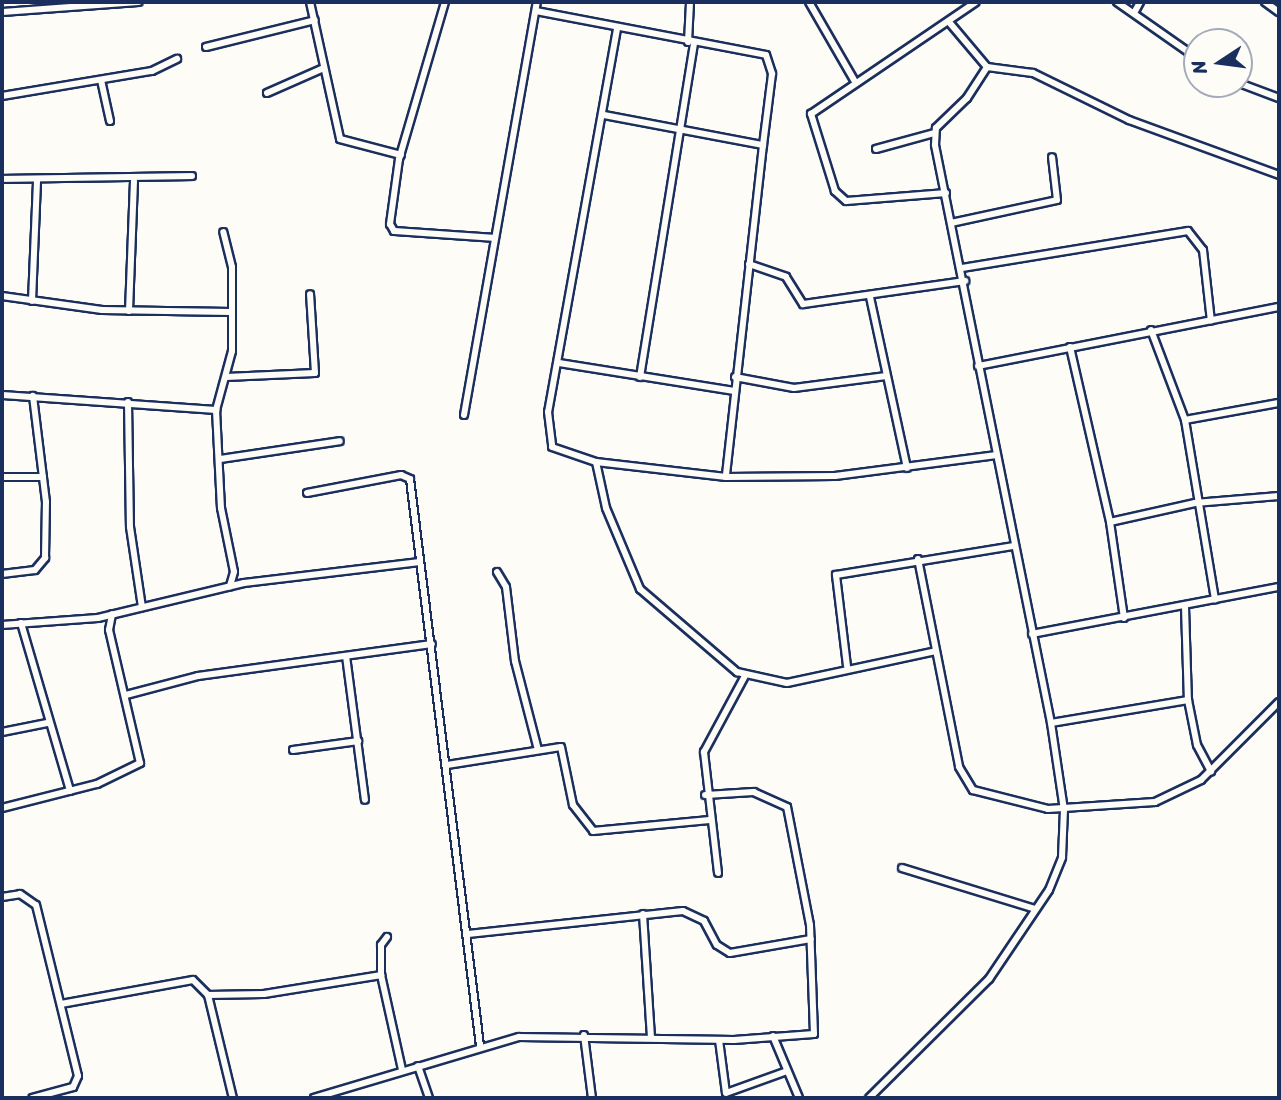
<!DOCTYPE html>
<html>
<head>
<meta charset="utf-8">
<style>
  body { margin:0 }
  #map { position:relative; width:1281px; height:1100px; overflow:hidden; background:#fdfcf7; font-family:Sriracha,sans-serif }
  div>[style] { position:absolute }
  [style*='--x'] { left:calc(var(--x)*1px); top:calc(var(--y)*1px); width:calc(var(--w)*1px); rotate:calc(var(--a)*1deg) }
  .roads { filter:drop-shadow(2px 0 #1b2f5e) drop-shadow(-2px 0 #1b2f5e) drop-shadow(0 2px #1b2f5e) drop-shadow(0 -2px #1b2f5e) }
  .street>* { height:6px; margin:-3px; padding:0 3px; transform-origin:3px; border-radius:3px; background:#fdfcf7 }
  span { translate:-50% -50%; white-space:nowrap; text-align:center; line-height:1.15; -webkit-text-stroke:6px #fdfcf7; paint-order:stroke }
  .frame { position:absolute; inset:0; border:4px solid #1b2f5e; pointer-events:none }
  .north { position:absolute; left:1183px; top:28px; width:70px; height:70px; box-sizing:border-box; background:#fdfcf7; border:2px solid #a3aaba; border-radius:50%; rotate:257deg; font-size:19px; font-weight:700; line-height:28px; text-align:center; color:#1b2f5e }
  .north::after { content:''; display:block; margin:auto; width:24px; height:32px; background:#1b2f5e; clip-path:polygon(50% 0,100% 100%,50% 72%,0 100%) }
</style>
</head>
<body>
<div id="map">
  <div class="roads">
    <div class="street">
      <div style="--x:310;--y:2;--w:140;--a:77.6"></div>
      <div style="--x:340;--y:139;--w:63;--a:14.7"></div>
      <div style="--x:445;--y:2;--w:164;--a:106.3"></div>
      <div style="--x:399;--y:159;--w:66;--a:97.9"></div>
      <div style="--x:390;--y:224;--w:8;--a:60"></div>
      <div style="--x:394;--y:231;--w:99;--a:4"></div>
      <div style="--x:809;--y:2;--w:90;--a:60"></div>
      <div style="--x:1117;--y:2;--w:98;--a:35"></div>
      <div style="--x:1265;--y:2;--w:17;--a:36"></div>
      <div style="--x:536;--y:11;--w:234;--a:10.8"></div>
      <div style="--x:766;--y:55;--w:20;--a:72"></div>
      <div style="--x:772;--y:74;--w:72;--a:97.2"></div>
      <div style="--x:2;--y:12;--w:137;--a:-4.2"></div>
      <div style="--x:1134;--y:13;--w:13;--a:-61"></div>
      <div style="--x:949;--y:22;--w:59;--a:49.8"></div>
      <div style="--x:987;--y:67;--w:46;--a:7.4"></div>
      <div style="--x:1033;--y:73;--w:107;--a:26.1"></div>
      <div style="--x:1129;--y:120;--w:160;--a:20.1"></div>
      <div style="--x:617;--y:29;--w:389;--a:100.2"></div>
      <div style="--x:548;--y:412;--w:35;--a:83"></div>
      <div style="--x:552;--y:447;--w:46;--a:18.8"></div>
      <div style="--x:596;--y:462;--w:131;--a:6.6"></div>
      <div style="--x:726;--y:477;--w:109;--a:-0.5"></div>
      <div style="--x:835;--y:476;--w:163;--a:-7.4"></div>
      <div style="--x:688;--y:42;--w:40;--a:-87.1"></div>
      <div style="--x:206;--y:47;--w:112;--a:-13.9"></div>
      <div style="--x:101;--y:80;--w:42;--a:77.6"></div>
      <div style="--x:1239;--y:83;--w:43;--a:20.6"></div>
      <div style="--x:267;--y:93;--w:62;--a:-23.7"></div>
      <div style="--x:2;--y:96;--w:152;--a:-9.5"></div>
      <div style="--x:152;--y:71;--w:28;--a:-26"></div>
      <div style="--x:604;--y:115;--w:162;--a:10.7"></div>
      <div style="--x:763;--y:145;--w:334;--a:96.4"></div>
      <div style="--x:876;--y:149;--w:60;--a:-15.4"></div>
      <div style="--x:2;--y:179;--w:190;--a:-0.9"></div>
      <div style="--x:946;--y:193;--w:100;--a:175.4"></div>
      <div style="--x:846;--y:201;--w:15;--a:-138"></div>
      <div style="--x:835;--y:191;--w:81;--a:-107.3"></div>
      <div style="--x:811;--y:114;--w:199;--a:-34.2"></div>
      <div style="--x:951;--y:223;--w:108;--a:-12.2"></div>
      <div style="--x:1057;--y:200;--w:43;--a:-96.6"></div>
      <div style="--x:749;--y:264;--w:39;--a:19"></div>
      <div style="--x:786;--y:277;--w:32;--a:58"></div>
      <div style="--x:803;--y:304;--w:164;--a:-8.1"></div>
      <div style="--x:962;--y:268;--w:229;--a:-9.3"></div>
      <div style="--x:1188;--y:231;--w:24;--a:52"></div>
      <div style="--x:1203;--y:250;--w:71;--a:83.6"></div>
      <div style="--x:2;--y:296;--w:101;--a:8"></div>
      <div style="--x:102;--y:310;--w:129;--a:0.9"></div>
      <div style="--x:870;--y:297;--w:175;--a:77.8"></div>
      <div style="--x:32;--y:301;--w:121;--a:-87.6"></div>
      <div style="--x:129;--y:311;--w:130;--a:-87.8"></div>
      <div style="--x:1151;--y:330;--w:96;--a:69.3"></div>
      <div style="--x:1185;--y:420;--w:182;--a:80.5"></div>
      <div style="--x:1070;--y:347;--w:180;--a:77.1"></div>
      <div style="--x:1110;--y:522;--w:97;--a:81.7"></div>
      <div style="--x:559;--y:363;--w:176;--a:9.1"></div>
      <div style="--x:978;--y:366;--w:307;--a:-11.1"></div>
      <div style="--x:226;--y:377;--w:89;--a:-2.6"></div>
      <div style="--x:315;--y:373;--w:79;--a:-93.6"></div>
      <div style="--x:640;--y:377;--w:338;--a:-80.8"></div>
      <div style="--x:735;--y:377;--w:60;--a:10.6"></div>
      <div style="--x:794;--y:388;--w:93;--a:-7.4"></div>
      <div style="--x:2;--y:395;--w:215;--a:4"></div>
      <div style="--x:216;--y:410;--w:98;--a:87.1"></div>
      <div style="--x:221;--y:508;--w:65;--a:78.5"></div>
      <div style="--x:234;--y:572;--w:15;--a:106"></div>
      <div style="--x:128;--y:402;--w:125;--a:89.1"></div>
      <div style="--x:130;--y:527;--w:81;--a:81.5"></div>
      <div style="--x:216;--y:410;--w:61;--a:-74.8"></div>
      <div style="--x:232;--y:351;--w:84;--a:-90"></div>
      <div style="--x:232;--y:267;--w:36;--a:-104"></div>
      <div style="--x:464;--y:415;--w:419;--a:-80"></div>
      <div style="--x:1185;--y:420;--w:96;--a:-10.3"></div>
      <div style="--x:220;--y:459;--w:121;--a:-8.5"></div>
      <div style="--x:596;--y:462;--w:47;--a:77.7"></div>
      <div style="--x:606;--y:508;--w:88;--a:67.2"></div>
      <div style="--x:640;--y:589;--w:128;--a:40.6"></div>
      <div style="--x:737;--y:672;--w:51;--a:12.4"></div>
      <div style="--x:787;--y:683;--w:152;--a:-12.1"></div>
      <div style="--x:2;--y:477;--w:41;--a:0"></div>
      <div style="--x:307;--y:493;--w:96;--a:-10.8"></div>
      <div style="--x:401;--y:475;--w:10;--a:24"></div>
      <div style="--x:410;--y:479;--w:571;--a:82.96"></div>
      <div style="--x:1110;--y:522;--w:87;--a:-12.6"></div>
      <div style="--x:1195;--y:503;--w:84;--a:-4.8"></div>
      <div style="--x:918;--y:559;--w:212;--a:78.8"></div>
      <div style="--x:959;--y:767;--w:27;--a:59"></div>
      <div style="--x:973;--y:790;--w:77;--a:14.2"></div>
      <div style="--x:1048;--y:809;--w:107;--a:-3.7"></div>
      <div style="--x:1155;--y:802;--w:51;--a:-25.6"></div>
      <div style="--x:1201;--y:780;--w:110;--a:-45"></div>
      <div style="--x:497;--y:572;--w:17;--a:59"></div>
      <div style="--x:506;--y:587;--w:75;--a:83.1"></div>
      <div style="--x:515;--y:661;--w:92;--a:75.5"></div>
      <div style="--x:2;--y:574;--w:33;--a:-7"></div>
      <div style="--x:35;--y:570;--w:16;--a:-50"></div>
      <div style="--x:45;--y:558;--w:56;--a:-89"></div>
      <div style="--x:46;--y:502;--w:107;--a:-97"></div>
      <div style="--x:1185;--y:607;--w:93;--a:88.2"></div>
      <div style="--x:1188;--y:700;--w:46;--a:78.7"></div>
      <div style="--x:1197;--y:745;--w:30;--a:62"></div>
      <div style="--x:21;--y:623;--w:175;--a:73.7"></div>
      <div style="--x:2;--y:625;--w:96;--a:-4.2"></div>
      <div style="--x:98;--y:618;--w:150;--a:-13.5"></div>
      <div style="--x:244;--y:583;--w:177;--a:-6.8"></div>
      <div style="--x:1032;--y:634;--w:251;--a:-10.8"></div>
      <div style="--x:346;--y:656;--w:145;--a:82.5"></div>
      <div style="--x:847;--y:666;--w:92;--a:-96.9"></div>
      <div style="--x:836;--y:575;--w:179;--a:-9.3"></div>
      <div style="--x:126;--y:695;--w:74;--a:-14.8"></div>
      <div style="--x:198;--y:676;--w:236;--a:-7.8"></div>
      <div style="--x:1051;--y:723;--w:139;--a:-9.5"></div>
      <div style="--x:2;--y:732;--w:46;--a:-11.3"></div>
      <div style="--x:293;--y:750;--w:66;--a:-7.9"></div>
      <div style="--x:447;--y:765;--w:115;--a:-9"></div>
      <div style="--x:561;--y:747;--w:59;--a:78.3"></div>
      <div style="--x:573;--y:805;--w:33;--a:52"></div>
      <div style="--x:593;--y:831;--w:117;--a:-5.4"></div>
      <div style="--x:2;--y:808;--w:98;--a:-14.2"></div>
      <div style="--x:97;--y:784;--w:48;--a:-26"></div>
      <div style="--x:140;--y:763;--w:137;--a:-103.1"></div>
      <div style="--x:109;--y:630;--w:16;--a:-79"></div>
      <div style="--x:902;--y:868;--w:139;--a:17.1"></div>
      <div style="--x:718;--y:873;--w:122;--a:-96.6"></div>
      <div style="--x:704;--y:752;--w:86;--a:-61.7"></div>
      <div style="--x:2;--y:897;--w:18;--a:-9"></div>
      <div style="--x:20;--y:894;--w:19;--a:35"></div>
      <div style="--x:36;--y:905;--w:176;--a:76.2"></div>
      <div style="--x:78;--y:1076;--w:12;--a:114"></div>
      <div style="--x:73;--y:1087;--w:42;--a:165"></div>
      <div style="--x:643;--y:914;--w:123;--a:86.3"></div>
      <div style="--x:468;--y:934;--w:216;--a:-6.1"></div>
      <div style="--x:683;--y:911;--w:23;--a:25"></div>
      <div style="--x:704;--y:921;--w:27;--a:62"></div>
      <div style="--x:717;--y:945;--w:15;--a:32"></div>
      <div style="--x:730;--y:953;--w:82;--a:-9.8"></div>
      <div style="--x:387;--y:937;--w:10;--a:127"></div>
      <div style="--x:381;--y:945;--w:30;--a:90"></div>
      <div style="--x:381;--y:975;--w:97;--a:77.5"></div>
      <div style="--x:208;--y:995;--w:56;--a:-1"></div>
      <div style="--x:264;--y:994;--w:119;--a:-9.2"></div>
      <div style="--x:61;--y:1004;--w:134;--a:-10.3"></div>
      <div style="--x:193;--y:980;--w:21;--a:45"></div>
      <div style="--x:208;--y:995;--w:106;--a:76.4"></div>
      <div style="--x:584;--y:1035;--w:64;--a:82.8"></div>
      <div style="--x:773;--y:1036;--w:67;--a:67.2"></div>
      <div style="--x:719;--y:1040;--w:53;--a:82.5"></div>
      <div style="--x:726;--y:1093;--w:65;--a:-19.8"></div>
      <div style="--x:418;--y:1066;--w:34;--a:71"></div>
      <div style="--x:314;--y:1098;--w:214;--a:-16.6"></div>
      <div style="--x:519;--y:1037;--w:215;--a:0.8"></div>
      <div style="--x:734;--y:1040;--w:80;--a:-4.3"></div>
      <div style="--x:814;--y:1034;--w:109;--a:-92.1"></div>
      <div style="--x:810;--y:925;--w:120;--a:-101"></div>
      <div style="--x:787;--y:807;--w:36;--a:-156"></div>
      <div style="--x:754;--y:792;--w:49;--a:176.5"></div>
      <div style="--x:869;--y:1098;--w:169;--a:-44.8"></div>
      <div style="--x:989;--y:979;--w:107;--a:-56"></div>
      <div style="--x:1049;--y:890;--w:35;--a:-68"></div>
      <div style="--x:1062;--y:857;--w:47;--a:-87.6"></div>
      <div style="--x:1064;--y:810;--w:88;--a:-98.5"></div>
      <div style="--x:1051;--y:723;--w:590;--a:-101.35"></div>
      <div style="--x:935;--y:145;--w:17;--a:-87"></div>
      <div style="--x:936;--y:128;--w:43;--a:-44.1"></div>
      <div style="--x:967;--y:98;--w:37;--a:-57"></div>
    </div>
  </div>
  <div class="frame"></div>
  <div class="north">N</div>
</div>
</body>
</html>
